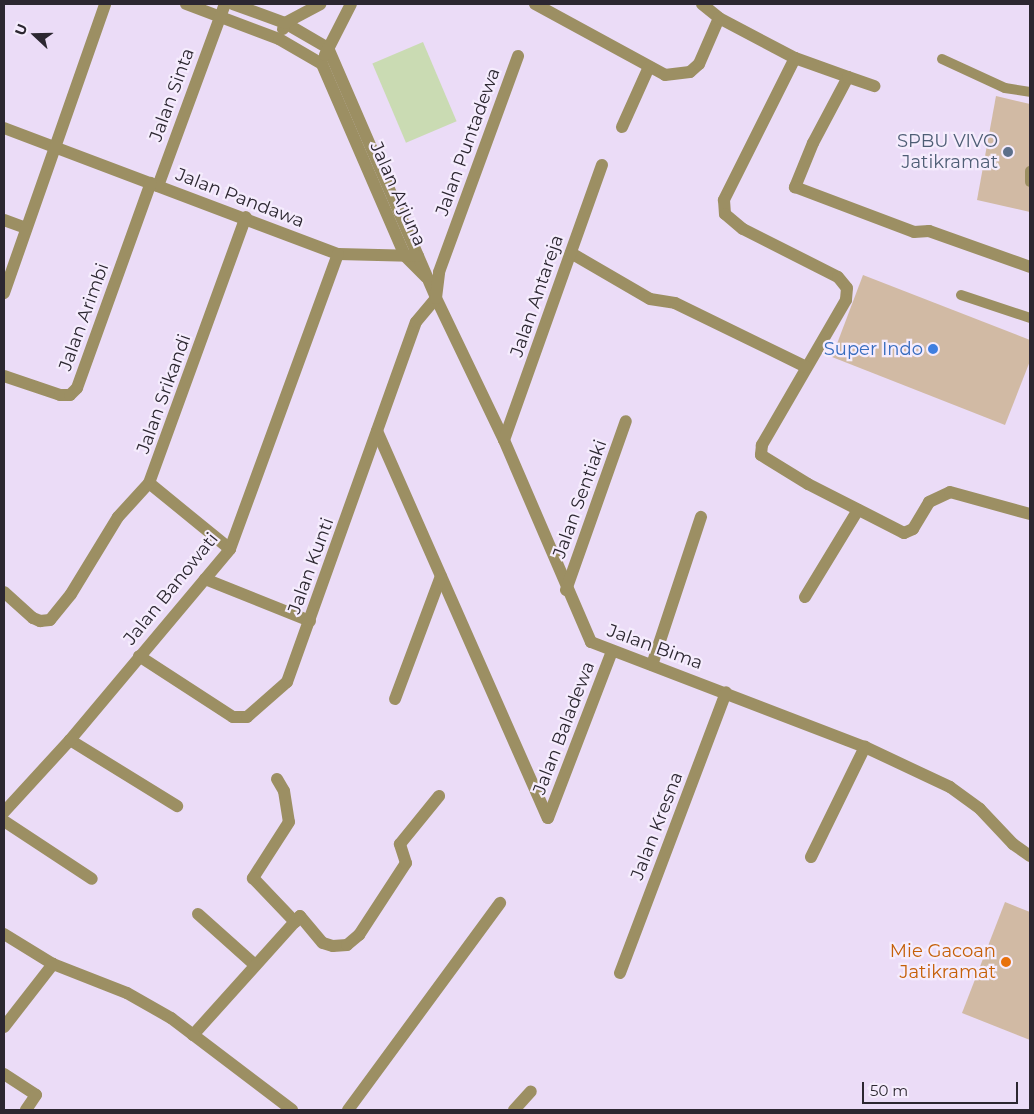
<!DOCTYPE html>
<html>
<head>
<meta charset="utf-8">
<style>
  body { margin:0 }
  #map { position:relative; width:1034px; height:1114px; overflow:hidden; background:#ebdcf7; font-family:Montserrat,sans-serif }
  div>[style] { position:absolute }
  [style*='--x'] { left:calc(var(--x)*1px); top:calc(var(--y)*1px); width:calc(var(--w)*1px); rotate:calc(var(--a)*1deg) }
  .green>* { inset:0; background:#cadbb3; transform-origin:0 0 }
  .building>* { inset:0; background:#d1baa4 }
  .service>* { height:10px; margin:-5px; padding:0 5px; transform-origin:5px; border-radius:5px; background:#9c8f63 }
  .minor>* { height:12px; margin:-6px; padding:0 6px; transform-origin:6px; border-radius:6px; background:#9c8f63 }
  .tertiary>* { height:12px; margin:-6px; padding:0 6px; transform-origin:6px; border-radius:6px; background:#9c8f63 }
  .dots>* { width:14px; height:14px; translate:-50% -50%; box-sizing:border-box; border:2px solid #f5ecfd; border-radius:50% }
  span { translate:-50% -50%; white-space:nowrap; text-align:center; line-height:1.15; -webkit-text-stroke:4.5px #f5ecfd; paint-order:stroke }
  .street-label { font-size:18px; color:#2c2731 }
  .service-label { font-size:18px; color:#4e5e75 }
  .right { translate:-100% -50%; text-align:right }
  .shop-label { font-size:18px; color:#366cbe }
  .food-label { font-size:18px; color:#c56008 }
  .frame { position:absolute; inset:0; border:5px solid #2c2731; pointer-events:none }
  .north { position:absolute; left:10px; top:10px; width:50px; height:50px; -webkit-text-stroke:4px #f5ecfd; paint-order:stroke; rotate:291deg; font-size:14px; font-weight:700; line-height:20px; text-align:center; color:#2c2731 }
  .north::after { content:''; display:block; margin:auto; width:18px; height:22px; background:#2c2731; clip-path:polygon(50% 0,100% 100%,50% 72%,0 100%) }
  .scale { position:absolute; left:862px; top:1082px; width:156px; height:22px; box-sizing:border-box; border:2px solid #2c2731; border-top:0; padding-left:6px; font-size:15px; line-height:18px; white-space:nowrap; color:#2c2731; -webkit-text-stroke:4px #f5ecfd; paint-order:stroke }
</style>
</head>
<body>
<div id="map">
  <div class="green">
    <div style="left:423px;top:42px;width:86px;height:55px;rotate:67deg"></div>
  </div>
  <div class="building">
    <div style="clip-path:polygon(996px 96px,1030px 104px,1030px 212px,977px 200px)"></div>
    <div style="clip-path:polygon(863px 275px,1030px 340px,1030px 361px,1005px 425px,832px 357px)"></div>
    <div style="clip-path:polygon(1005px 902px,1030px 912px,1030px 1040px,962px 1013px)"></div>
  </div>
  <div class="service">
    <div style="--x:942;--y:59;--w:69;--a:24.7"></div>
    <div style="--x:1005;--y:88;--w:25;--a:9"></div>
    <div style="--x:1030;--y:171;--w:11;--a:90"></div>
    <div style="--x:961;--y:295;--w:73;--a:18.4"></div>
  </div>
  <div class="minor">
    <div style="--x:186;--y:4;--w:99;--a:20.6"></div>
    <div style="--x:279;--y:39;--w:50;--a:30.2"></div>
    <div style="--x:322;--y:64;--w:209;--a:66.6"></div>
    <div style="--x:405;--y:256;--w:30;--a:45"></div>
    <div style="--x:233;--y:4;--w:55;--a:20.1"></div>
    <div style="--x:285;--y:23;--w:50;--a:30.2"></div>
    <div style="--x:328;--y:48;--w:272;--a:66.6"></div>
    <div style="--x:436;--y:298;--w:157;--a:64.4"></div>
    <div style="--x:504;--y:440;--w:220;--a:66.7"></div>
    <div style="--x:591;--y:642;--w:293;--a:21"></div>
    <div style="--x:865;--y:747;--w:94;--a:25.2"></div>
    <div style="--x:950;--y:787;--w:37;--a:36"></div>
    <div style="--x:980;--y:809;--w:48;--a:46.7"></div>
    <div style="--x:1013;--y:844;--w:21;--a:35"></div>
    <div style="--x:535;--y:4;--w:148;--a:28.6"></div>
    <div style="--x:665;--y:75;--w:25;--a:-7"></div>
    <div style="--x:690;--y:72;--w:12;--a:-42"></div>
    <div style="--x:699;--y:64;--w:50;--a:-66.5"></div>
    <div style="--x:702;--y:4;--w:22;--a:39"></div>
    <div style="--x:719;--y:18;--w:86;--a:27.8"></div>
    <div style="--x:795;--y:58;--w:56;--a:19.7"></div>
    <div style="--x:848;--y:77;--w:75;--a:117.9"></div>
    <div style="--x:813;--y:143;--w:48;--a:112.2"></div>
    <div style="--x:795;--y:187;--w:127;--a:20.7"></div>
    <div style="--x:914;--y:232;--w:15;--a:-4"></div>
    <div style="--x:929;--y:231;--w:107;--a:19.6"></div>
    <div style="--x:283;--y:29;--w:6;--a:-72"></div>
    <div style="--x:285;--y:23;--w:40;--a:-28"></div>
    <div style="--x:325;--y:55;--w:57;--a:-63"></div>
    <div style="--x:795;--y:58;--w:159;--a:116.6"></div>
    <div style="--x:724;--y:200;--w:14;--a:86"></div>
    <div style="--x:725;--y:214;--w:23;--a:40"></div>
    <div style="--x:743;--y:229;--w:106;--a:26.8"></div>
    <div style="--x:838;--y:277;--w:14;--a:51"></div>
    <div style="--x:847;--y:288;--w:12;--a:95"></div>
    <div style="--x:846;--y:300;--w:168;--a:120.1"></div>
    <div style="--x:762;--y:445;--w:10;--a:96"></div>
    <div style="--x:761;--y:455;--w:55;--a:31.7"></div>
    <div style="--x:808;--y:484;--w:108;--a:27"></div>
    <div style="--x:904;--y:533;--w:10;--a:-24"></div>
    <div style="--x:913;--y:529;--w:31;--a:-59"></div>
    <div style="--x:929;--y:502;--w:23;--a:-25"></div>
    <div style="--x:950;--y:492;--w:83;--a:15.4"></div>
    <div style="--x:848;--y:77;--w:28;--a:19"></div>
    <div style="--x:622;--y:127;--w:66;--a:-65.8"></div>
    <div style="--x:4;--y:128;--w:357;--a:20.7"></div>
    <div style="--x:338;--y:254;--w:80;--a:1.4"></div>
    <div style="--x:158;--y:186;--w:194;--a:-69.8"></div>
    <div style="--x:4;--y:220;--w:23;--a:20"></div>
    <div style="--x:571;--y:253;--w:91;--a:30.2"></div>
    <div style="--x:650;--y:299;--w:25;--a:9"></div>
    <div style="--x:675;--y:303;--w:146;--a:26"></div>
    <div style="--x:4;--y:293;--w:306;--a:-70.7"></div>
    <div style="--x:4;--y:376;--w:59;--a:18.7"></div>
    <div style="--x:60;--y:395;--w:10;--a:0"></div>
    <div style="--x:70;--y:395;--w:10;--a:-45"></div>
    <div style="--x:77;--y:388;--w:218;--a:-70.2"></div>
    <div style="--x:377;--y:431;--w:423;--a:66.2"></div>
    <div style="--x:504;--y:440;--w:292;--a:-70.4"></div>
    <div style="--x:230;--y:549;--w:104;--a:-140.8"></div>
    <div style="--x:149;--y:483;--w:283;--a:-70"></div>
    <div style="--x:205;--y:579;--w:113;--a:21.8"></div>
    <div style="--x:566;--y:590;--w:179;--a:-70.5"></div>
    <div style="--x:4;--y:592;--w:39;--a:42"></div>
    <div style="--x:33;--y:618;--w:8;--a:23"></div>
    <div style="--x:40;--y:621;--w:10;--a:-6"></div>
    <div style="--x:50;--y:620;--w:33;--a:-51"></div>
    <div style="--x:71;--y:594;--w:90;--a:-58.6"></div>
    <div style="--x:118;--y:517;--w:46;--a:-47.6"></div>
    <div style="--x:805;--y:597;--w:102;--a:-58.7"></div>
    <div style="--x:139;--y:656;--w:112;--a:33"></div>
    <div style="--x:233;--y:717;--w:14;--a:0"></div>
    <div style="--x:247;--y:717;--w:53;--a:-41.2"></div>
    <div style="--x:287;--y:682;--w:382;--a:-70.3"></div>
    <div style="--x:416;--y:322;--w:31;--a:-50"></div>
    <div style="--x:436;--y:298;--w:26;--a:-83"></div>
    <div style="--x:439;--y:272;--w:230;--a:-69.9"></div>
    <div style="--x:652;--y:665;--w:156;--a:-71.7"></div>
    <div style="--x:395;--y:699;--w:131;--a:-69.5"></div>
    <div style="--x:70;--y:740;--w:126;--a:31.7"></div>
    <div style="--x:277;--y:779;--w:14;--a:60"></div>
    <div style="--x:284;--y:791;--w:31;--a:81"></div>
    <div style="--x:289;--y:822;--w:67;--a:122.7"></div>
    <div style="--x:253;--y:878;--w:61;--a:46.3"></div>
    <div style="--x:4;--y:812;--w:98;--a:-47.5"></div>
    <div style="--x:70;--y:740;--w:249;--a:-50"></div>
    <div style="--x:230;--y:549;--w:314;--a:-69.9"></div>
    <div style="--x:548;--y:818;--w:179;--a:-69"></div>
    <div style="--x:4;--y:821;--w:105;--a:33.4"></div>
    <div style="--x:811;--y:857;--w:123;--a:-63.9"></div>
    <div style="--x:198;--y:914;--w:76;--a:41.8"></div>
    <div style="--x:620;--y:973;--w:300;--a:-69.3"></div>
    <div style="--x:4;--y:1027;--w:80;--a:-52.1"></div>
    <div style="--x:193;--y:1035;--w:160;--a:-48"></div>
    <div style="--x:300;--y:916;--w:35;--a:50"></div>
    <div style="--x:323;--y:943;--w:10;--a:17"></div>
    <div style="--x:333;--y:946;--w:14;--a:-4"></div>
    <div style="--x:347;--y:945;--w:16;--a:-40"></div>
    <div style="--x:359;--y:935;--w:86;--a:-56.9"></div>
    <div style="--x:406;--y:863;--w:20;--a:-108"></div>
    <div style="--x:400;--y:844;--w:62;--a:-50.9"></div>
    <div style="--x:4;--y:1074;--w:38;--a:33"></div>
    <div style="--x:36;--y:1095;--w:18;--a:124"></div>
    <div style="--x:348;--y:1110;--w:257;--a:-53.7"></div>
    <div style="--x:514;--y:1110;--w:25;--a:-48"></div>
  </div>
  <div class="tertiary">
    <div style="--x:4;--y:934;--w:57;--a:31.5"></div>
    <div style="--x:53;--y:964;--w:79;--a:21.4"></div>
    <div style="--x:127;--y:993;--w:51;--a:29.6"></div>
    <div style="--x:171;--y:1018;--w:152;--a:37.2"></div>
  </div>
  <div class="dots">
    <div style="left:1008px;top:152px;background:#5c6f8a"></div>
    <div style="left:933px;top:349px;background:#3f7fe0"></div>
    <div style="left:1006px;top:962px;background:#e8710a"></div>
  </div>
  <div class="street-label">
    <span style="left:172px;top:95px;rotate:-70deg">Jalan Sinta</span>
    <span style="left:468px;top:142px;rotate:-70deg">Jalan Puntadewa</span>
    <span style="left:398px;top:194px;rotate:66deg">Jalan Arjuna</span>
    <span style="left:240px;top:198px;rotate:21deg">Jalan Pandawa</span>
    <span style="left:537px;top:296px;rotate:-71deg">Jalan Antareja</span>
    <span style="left:84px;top:317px;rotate:-70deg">Jalan Arimbi</span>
    <span style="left:164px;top:394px;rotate:-70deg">Jalan Srikandi</span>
    <span style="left:580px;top:499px;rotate:-70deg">Jalan Sentiaki</span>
    <span style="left:311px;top:566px;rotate:-70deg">Jalan Kunti</span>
    <span style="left:171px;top:589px;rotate:-51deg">Jalan Banowati</span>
    <span style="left:655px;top:647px;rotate:20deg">Jalan Bima</span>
    <span style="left:564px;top:728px;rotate:-69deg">Jalan Baladewa</span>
    <span style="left:657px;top:826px;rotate:-69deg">Jalan Kresna</span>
  </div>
  <div class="service-label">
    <span class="right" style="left:998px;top:152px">SPBU VIVO<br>Jatikramat</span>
  </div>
  <div class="shop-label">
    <span class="right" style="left:923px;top:349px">Super Indo</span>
  </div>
  <div class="food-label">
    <span class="right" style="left:996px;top:962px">Mie Gacoan<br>Jatikramat</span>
  </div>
  <div class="frame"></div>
  <div class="north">U</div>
  <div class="scale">50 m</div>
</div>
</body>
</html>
